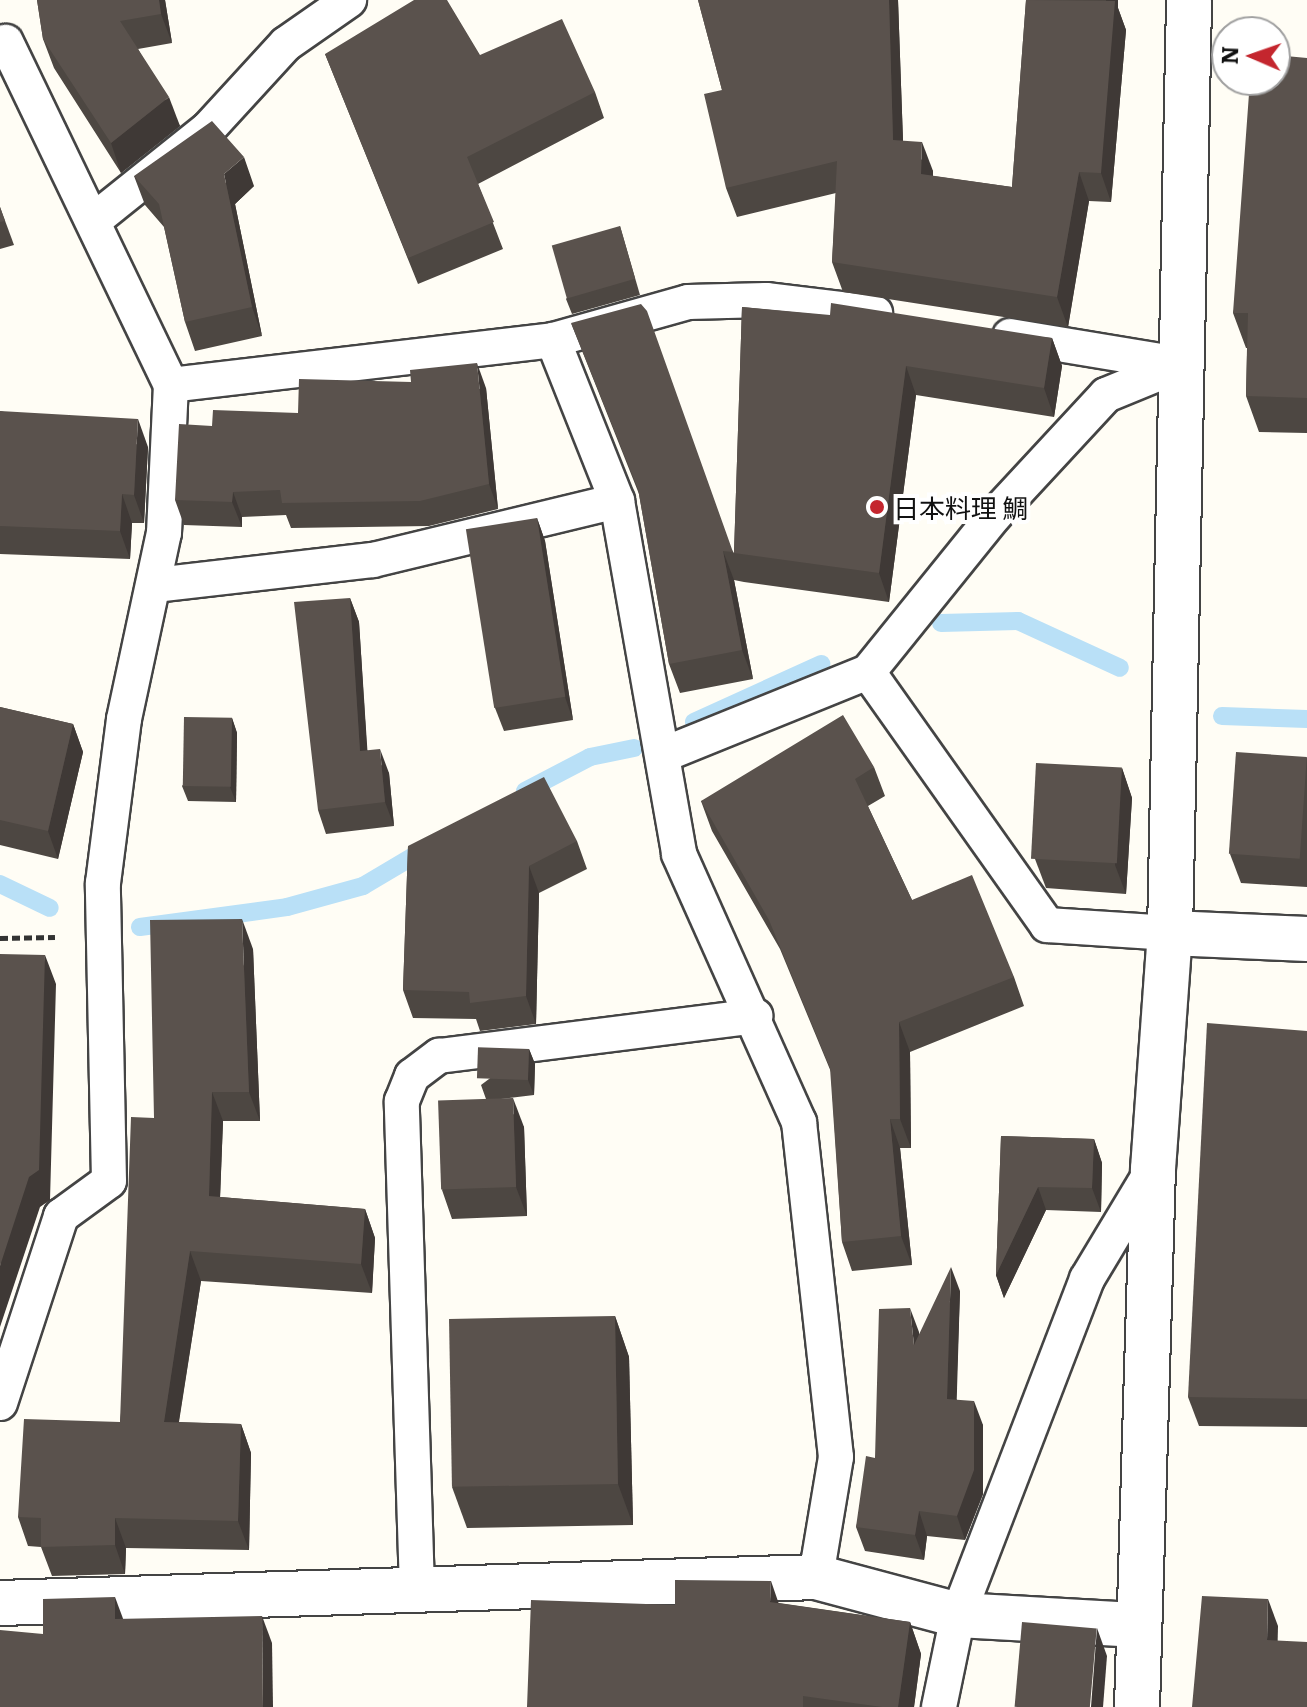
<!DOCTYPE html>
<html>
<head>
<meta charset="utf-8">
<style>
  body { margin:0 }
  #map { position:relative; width:1307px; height:1707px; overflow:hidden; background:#fffdf5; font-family:Literata,"Noto Sans JP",serif }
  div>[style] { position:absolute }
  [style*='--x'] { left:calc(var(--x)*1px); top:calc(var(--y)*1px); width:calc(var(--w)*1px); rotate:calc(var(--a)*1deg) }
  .stream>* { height:18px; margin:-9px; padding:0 9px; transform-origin:9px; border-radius:9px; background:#b9e0f7 }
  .path>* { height:5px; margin-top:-2.5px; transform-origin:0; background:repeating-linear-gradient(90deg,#333 0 8px,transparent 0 12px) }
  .roads { filter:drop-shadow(2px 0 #444) drop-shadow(-2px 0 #444) drop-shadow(0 2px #444) drop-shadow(0 -2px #444) }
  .service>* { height:34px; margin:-17px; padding:0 17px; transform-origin:17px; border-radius:17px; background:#fff }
  .minor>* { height:44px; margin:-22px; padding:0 22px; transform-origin:22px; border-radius:22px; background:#fff }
  .tertiary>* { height:44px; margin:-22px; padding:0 22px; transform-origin:22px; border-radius:22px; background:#fff }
  .wall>* { inset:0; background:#4d4742 }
  .shaded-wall>* { inset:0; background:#3f3936 }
  .building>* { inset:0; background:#5a524d; transform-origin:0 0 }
  .dots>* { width:22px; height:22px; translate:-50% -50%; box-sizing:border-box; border:4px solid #fff; border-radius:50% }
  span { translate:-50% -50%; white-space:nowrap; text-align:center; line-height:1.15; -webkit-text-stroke:8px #fff; paint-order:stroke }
  .poi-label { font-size:26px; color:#111 }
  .left { translate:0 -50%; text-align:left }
  .north { position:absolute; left:1211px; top:16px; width:80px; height:80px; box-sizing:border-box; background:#fff; border:2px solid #a0a0a0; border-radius:50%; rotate:272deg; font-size:22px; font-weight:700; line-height:32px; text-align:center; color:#111 }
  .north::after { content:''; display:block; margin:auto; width:28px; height:36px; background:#c4262e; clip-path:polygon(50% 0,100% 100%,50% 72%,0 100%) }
</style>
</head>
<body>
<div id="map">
  <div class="stream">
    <div style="--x:941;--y:623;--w:77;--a:-1.5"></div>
    <div style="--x:1018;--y:621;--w:112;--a:24.7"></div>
    <div style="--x:1222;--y:716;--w:85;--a:2"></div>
    <div style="--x:694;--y:722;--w:140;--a:-24.5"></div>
    <div style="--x:525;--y:791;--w:73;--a:-27.6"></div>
    <div style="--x:590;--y:757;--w:45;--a:-11.6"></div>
    <div style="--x:0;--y:884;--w:55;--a:25.6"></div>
    <div style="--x:140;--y:927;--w:148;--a:-7.7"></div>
    <div style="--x:287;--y:907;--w:79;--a:-15.4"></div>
    <div style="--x:363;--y:886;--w:74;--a:-30.7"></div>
  </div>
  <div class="path">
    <div style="--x:0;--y:938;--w:55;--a:-1"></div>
  </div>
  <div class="roads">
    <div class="service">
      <div style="--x:93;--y:221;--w:147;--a:-38.7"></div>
      <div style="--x:208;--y:129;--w:115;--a:-47.5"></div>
      <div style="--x:286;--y:44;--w:77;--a:-34.9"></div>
      <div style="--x:1010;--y:336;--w:171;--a:9.4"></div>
      <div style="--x:553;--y:340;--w:173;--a:68.3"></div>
      <div style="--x:617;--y:501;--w:358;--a:80"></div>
      <div style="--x:679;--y:854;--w:294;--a:65.9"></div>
      <div style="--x:799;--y:1122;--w:337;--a:83.7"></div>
      <div style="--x:836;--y:1457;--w:122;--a:99.5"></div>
      <div style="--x:171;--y:385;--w:385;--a:-6.7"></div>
      <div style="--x:553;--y:340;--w:140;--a:-15.7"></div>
      <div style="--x:688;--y:302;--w:78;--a:-1.5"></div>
      <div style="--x:766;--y:300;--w:110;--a:6.8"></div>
      <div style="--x:156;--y:585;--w:218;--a:-6.6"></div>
      <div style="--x:373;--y:560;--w:251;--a:-13.6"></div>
      <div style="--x:868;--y:672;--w:310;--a:54.7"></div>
      <div style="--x:1047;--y:925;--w:123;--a:3.7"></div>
      <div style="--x:665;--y:754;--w:219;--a:-22"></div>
      <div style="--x:868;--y:672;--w:201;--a:-51.1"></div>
      <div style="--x:994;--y:516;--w:165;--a:-47.2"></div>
      <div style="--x:1106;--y:395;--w:79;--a:-22.3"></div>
      <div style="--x:0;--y:1403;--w:197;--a:-71.9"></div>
      <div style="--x:61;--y:1216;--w:59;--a:-36.1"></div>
      <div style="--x:109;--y:1181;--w:298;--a:-91.2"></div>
      <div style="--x:103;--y:883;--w:165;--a:-82.7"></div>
      <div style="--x:124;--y:719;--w:190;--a:-77.9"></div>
      <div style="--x:164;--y:533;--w:148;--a:-87.3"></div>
      <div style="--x:171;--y:385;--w:381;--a:-115.7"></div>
      <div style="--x:417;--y:1589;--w:488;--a:-91.8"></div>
      <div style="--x:402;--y:1101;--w:27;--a:-68"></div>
      <div style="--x:412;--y:1076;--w:34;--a:-37"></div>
      <div style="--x:439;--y:1056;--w:319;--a:-7.2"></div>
      <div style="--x:939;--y:1707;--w:94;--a:-78.3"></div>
      <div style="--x:958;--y:1615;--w:360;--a:-69"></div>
      <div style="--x:1087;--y:1279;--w:128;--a:-59"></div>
    </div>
    <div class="minor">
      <div style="--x:1170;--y:933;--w:137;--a:2.5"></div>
      <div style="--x:0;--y:1603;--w:816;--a:-1.82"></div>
      <div style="--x:816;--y:1577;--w:147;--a:15"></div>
      <div style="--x:958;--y:1615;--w:181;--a:3.2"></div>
    </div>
    <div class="tertiary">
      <div style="--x:1137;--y:1707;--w:538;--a:-88.3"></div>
      <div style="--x:1153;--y:1169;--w:237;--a:-85.9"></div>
      <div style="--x:1170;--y:933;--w:933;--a:-88.83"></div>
    </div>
  </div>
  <div class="wall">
    <div style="clip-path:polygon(37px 0,165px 0,172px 43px,138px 49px,180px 126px,121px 173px,54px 68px,43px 39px)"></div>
    <div style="clip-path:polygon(698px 0,898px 0,903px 141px,933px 171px,933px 176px,1012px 187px,1026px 0,1118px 0,1118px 8px,1126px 30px,1111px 202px,1089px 201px,1068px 327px,843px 292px,832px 262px,836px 193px,737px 217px,726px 188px,722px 90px)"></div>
    <div style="clip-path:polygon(325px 54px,480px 55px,595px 92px,604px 118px,478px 184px,503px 249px,418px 284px)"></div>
    <div style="clip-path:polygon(1307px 58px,1307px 433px,1259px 432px,1246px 396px,1247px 348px,1246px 348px,1233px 313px)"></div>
    <div style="clip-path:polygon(134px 176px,254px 186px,235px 204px,262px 336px,195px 351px,185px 322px,164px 227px,145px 205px)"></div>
    <div style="clip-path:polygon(0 207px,14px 245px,0 249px)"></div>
    <div style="clip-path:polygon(620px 226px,640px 295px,572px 314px,566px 299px)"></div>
    <div style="clip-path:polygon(742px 307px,1052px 338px,1062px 366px,1054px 417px,916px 395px,889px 602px,744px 582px,738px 566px,744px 582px,734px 580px,753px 679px,680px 693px,669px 664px,639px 494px,571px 323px,734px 553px)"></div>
    <div style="clip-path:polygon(486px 388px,498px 509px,429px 526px,291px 528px,286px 515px,242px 517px,242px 527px,184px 525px,175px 500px,212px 426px)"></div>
    <div style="clip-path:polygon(0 411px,148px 447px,144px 523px,132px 523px,130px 559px,0 554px)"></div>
    <div style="clip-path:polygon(537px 518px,545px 541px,573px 720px,504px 731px,495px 708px)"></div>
    <div style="clip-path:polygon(350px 598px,359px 622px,367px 750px,389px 773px,394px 826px,326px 834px,318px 810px)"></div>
    <div style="clip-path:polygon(0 707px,73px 724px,83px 752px,58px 859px,0 845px)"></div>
    <div style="clip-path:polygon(232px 718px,237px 733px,236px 802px,188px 801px,182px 786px)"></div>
    <div style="clip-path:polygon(1307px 757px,1307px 887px,1241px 883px,1230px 854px)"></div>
    <div style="clip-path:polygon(874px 767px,885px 796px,868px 806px,912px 900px,1014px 977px,1024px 1006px,910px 1052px,911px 1148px,900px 1148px,912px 1265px,852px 1271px,842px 1242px,831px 1072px,780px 949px,712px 831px,701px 801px)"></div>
    <div style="clip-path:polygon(1122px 768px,1132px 798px,1126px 894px,1046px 888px,1035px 859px)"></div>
    <div style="clip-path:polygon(577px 841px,587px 869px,539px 893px,536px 1024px,480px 1031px,476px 1019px,413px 1018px,403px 990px,408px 846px)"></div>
    <div style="clip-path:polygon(253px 949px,260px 1121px,223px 1121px,220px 1197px,365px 1209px,375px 1238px,372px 1293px,201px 1281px,179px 1422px,241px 1424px,251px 1453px,249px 1550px,126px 1548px,125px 1574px,52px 1576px,41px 1547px,28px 1546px,18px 1517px,120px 1422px,154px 1118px)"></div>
    <div style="clip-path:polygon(1307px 1031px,1307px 1427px,1199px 1426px,1188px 1397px)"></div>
    <div style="clip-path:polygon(529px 1049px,535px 1064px,534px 1095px,501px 1099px,524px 1127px,527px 1216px,452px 1219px,442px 1190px,486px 1099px,481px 1085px)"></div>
    <div style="clip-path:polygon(1001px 1136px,1094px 1139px,1102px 1163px,1101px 1212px,1046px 1210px,1004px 1298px,996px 1275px)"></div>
    <div style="clip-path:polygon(960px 1291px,956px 1399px,983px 1425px,983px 1494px,965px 1540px,927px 1536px,924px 1560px,865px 1551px,856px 1527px,875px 1458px,919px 1332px,919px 1335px)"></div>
    <div style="clip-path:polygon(615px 1316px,629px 1357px,633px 1525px,467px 1528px,452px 1487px)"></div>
    <div style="clip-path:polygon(779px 1603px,910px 1622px,921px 1654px,914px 1707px,527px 1707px,675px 1605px)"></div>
  </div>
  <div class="shaded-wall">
    <div style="clip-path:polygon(159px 0,165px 0,172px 43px,161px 14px)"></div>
    <div style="clip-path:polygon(889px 0,898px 0,904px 169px,893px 140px)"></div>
    <div style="clip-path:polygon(1106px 0,1118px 0,1118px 8px,1126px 30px,1111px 202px,1101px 173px)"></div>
    <div style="clip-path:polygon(169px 97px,180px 126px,121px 173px,111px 143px)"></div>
    <div style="clip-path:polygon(922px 142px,933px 171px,932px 203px,921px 174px)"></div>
    <div style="clip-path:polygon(244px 157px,254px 186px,235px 204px,262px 336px,252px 307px,224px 174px)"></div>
    <div style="clip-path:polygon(1079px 172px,1089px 201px,1068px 327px,1057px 297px)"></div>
    <div style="clip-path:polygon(1052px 338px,1062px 366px,1054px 417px,1044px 388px)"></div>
    <div style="clip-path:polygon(477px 363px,486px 388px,498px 509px,489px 484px)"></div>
    <div style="clip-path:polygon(906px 366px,916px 395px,889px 602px,879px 573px)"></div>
    <div style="clip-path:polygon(138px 419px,148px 447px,144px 523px,134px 495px)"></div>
    <div style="clip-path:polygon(233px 492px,242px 517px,242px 527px,232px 502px)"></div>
    <div style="clip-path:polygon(122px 494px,132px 523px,130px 559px,120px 531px)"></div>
    <div style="clip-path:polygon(537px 518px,545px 541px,573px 720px,565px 697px)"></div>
    <div style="clip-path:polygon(723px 551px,734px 580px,753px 679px,742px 650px)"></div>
    <div style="clip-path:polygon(350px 598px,359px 622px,369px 775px,360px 751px)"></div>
    <div style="clip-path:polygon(232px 718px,237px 733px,236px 802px,230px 787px)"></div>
    <div style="clip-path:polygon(73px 724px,83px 752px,58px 859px,48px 831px)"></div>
    <div style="clip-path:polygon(380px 749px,389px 773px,394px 826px,385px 802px)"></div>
    <div style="clip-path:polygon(1122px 768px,1132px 798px,1126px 894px,1115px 865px)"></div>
    <div style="clip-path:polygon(529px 866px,539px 893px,536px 1024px,526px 996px)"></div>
    <div style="clip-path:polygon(242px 919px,253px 949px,260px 1121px,249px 1092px)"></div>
    <div style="clip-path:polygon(45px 955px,56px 984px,50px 1200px,40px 1207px,0 1327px,0 1266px)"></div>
    <div style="clip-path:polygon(899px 1022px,910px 1052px,911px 1148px,900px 1119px)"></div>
    <div style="clip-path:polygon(529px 1049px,535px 1064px,534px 1095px,528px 1080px)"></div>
    <div style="clip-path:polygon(212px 1092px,223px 1121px,219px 1226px,209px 1196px)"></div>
    <div style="clip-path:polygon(513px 1098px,524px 1127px,527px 1216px,516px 1187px)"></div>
    <div style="clip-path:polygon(890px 1119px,900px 1148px,912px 1265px,901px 1236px)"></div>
    <div style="clip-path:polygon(1094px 1139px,1102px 1163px,1101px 1212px,1092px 1188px)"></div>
    <div style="clip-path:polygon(1038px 1187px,1046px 1210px,1004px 1298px,996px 1275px)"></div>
    <div style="clip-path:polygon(365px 1209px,375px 1238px,372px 1293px,361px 1264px)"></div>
    <div style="clip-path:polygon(190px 1251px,201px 1281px,174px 1451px,164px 1422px)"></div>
    <div style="clip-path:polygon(951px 1267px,960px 1291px,956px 1423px,947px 1399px)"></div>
    <div style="clip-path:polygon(910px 1308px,919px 1332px,922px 1370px,914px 1345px)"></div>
    <div style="clip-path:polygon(615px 1316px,629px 1357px,633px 1525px,618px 1484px)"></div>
    <div style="clip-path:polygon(974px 1401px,983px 1425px,983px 1494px,965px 1540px,957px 1516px)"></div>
    <div style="clip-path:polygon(241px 1424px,251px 1453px,249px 1550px,238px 1521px)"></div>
    <div style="clip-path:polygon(919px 1511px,927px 1536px,924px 1560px,915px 1535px)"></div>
    <div style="clip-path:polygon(115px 1518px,126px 1548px,125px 1574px,115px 1545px)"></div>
    <div style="clip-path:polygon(771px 1581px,782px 1613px,770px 1602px)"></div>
    <div style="clip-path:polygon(115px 1597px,125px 1624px,115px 1619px)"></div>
    <div style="clip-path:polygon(1268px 1599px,1278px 1626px,1277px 1667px,1267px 1640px)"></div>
    <div style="clip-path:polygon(262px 1616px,272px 1643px,273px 1707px,263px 1707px)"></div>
    <div style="clip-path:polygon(910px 1622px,921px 1654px,914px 1707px,898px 1707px)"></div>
    <div style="clip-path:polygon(1097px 1628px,1107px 1656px,1103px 1707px,1091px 1707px)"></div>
  </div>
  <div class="building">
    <div style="clip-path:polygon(37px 0,159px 0,161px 14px,120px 21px,169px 97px,111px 143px,43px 39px)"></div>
    <div style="clip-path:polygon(414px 0,447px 0,480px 55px,562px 19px,595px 92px,467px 157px,494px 222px,408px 258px,325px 54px)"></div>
    <div style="clip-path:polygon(698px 0,889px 0,893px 140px,922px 142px,921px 174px,1012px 187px,1026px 0,1115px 1px,1101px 173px,1079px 172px,1057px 297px,832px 262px,837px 161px,726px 188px,704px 94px,722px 90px)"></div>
    <div style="clip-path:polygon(1275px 55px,1307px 58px,1307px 398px,1246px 396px,1248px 313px,1233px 313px,1250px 80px,1275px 80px)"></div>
    <div style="clip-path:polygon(212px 121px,244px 157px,224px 174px,252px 307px,185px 322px,159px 204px,134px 176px)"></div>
    <div style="clip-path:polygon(0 207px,5px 221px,0 222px)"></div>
    <div style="left:620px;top:226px;width:55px;height:71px;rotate:74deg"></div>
    <div style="clip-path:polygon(831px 303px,1052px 338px,1044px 388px,906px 366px,879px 573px,734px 553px,742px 307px,830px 315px)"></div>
    <div style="clip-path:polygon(641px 304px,647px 311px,733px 552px,723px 551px,742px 650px,669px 664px,638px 489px,571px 323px)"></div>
    <div style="clip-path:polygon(477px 363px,489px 484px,420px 501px,282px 503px,280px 490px,233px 492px,232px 502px,175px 500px,179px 424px,212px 426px,213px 410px,298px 413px,299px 379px,411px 382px,410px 370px)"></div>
    <div style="clip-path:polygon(0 411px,138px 419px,134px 495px,122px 494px,120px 531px,0 526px)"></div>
    <div style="left:537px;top:518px;width:181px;height:72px;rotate:81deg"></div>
    <div style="clip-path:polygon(350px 598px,360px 751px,380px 749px,385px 802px,318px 810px,294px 602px)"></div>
    <div style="clip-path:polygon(0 707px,73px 724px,48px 831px,0 820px)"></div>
    <div style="clip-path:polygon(843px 715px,874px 767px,855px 779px,912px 900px,972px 875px,1014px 977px,899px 1022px,900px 1119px,890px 1119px,901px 1236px,842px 1242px,830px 1068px,769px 920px,701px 801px)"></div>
    <div style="left:184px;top:717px;width:48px;height:69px;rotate:1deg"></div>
    <div style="left:1236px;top:752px;width:71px;height:102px;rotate:4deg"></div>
    <div style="left:1036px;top:763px;width:86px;height:96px;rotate:3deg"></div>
    <div style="clip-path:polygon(544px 777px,577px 841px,529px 866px,526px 996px,470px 1003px,469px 992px,403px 990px,408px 846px)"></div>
    <div style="clip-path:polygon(242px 919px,249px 1092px,212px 1092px,209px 1196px,365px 1209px,361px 1264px,190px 1251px,164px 1422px,241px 1424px,238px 1521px,115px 1518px,115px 1545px,41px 1547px,41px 1518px,18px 1517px,24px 1419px,120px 1422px,131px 1117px,154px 1118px,150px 920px)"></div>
    <div style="clip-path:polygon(0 954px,45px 955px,39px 1170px,29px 1177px,0 1266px)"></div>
    <div style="clip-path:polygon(1207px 1023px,1307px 1031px,1307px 1399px,1188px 1397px)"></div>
    <div style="left:529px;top:1049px;width:31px;height:51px;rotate:92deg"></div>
    <div style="left:513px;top:1098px;width:89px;height:75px;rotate:88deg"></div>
    <div style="clip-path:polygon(1001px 1136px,1094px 1139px,1092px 1188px,1038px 1187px,996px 1275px)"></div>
    <div style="clip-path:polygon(951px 1267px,947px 1399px,974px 1401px,974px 1470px,957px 1516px,919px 1511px,915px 1535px,856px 1527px,866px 1456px,875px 1458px,879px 1309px,910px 1308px,914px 1345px)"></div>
    <div style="left:615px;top:1316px;width:168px;height:166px;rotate:89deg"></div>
    <div style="clip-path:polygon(675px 1580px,771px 1581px,770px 1602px,910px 1622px,898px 1707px,882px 1707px,803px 1696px,803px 1707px,527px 1707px,531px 1600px,675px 1605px)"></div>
    <div style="clip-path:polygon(1202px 1596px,1268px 1599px,1267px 1640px,1307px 1642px,1307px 1707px,1192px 1707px)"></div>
    <div style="clip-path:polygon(115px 1597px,115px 1619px,262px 1616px,263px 1707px,0 1707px,0 1630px,43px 1634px,43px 1599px)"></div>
    <div style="left:1022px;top:1622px;width:75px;height:85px;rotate:5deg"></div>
  </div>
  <div class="dots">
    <div style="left:877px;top:507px;background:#c4262e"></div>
  </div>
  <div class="poi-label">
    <span class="left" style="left:893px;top:507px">日本料理 鯛</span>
  </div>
  <div class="north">N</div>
</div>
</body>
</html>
